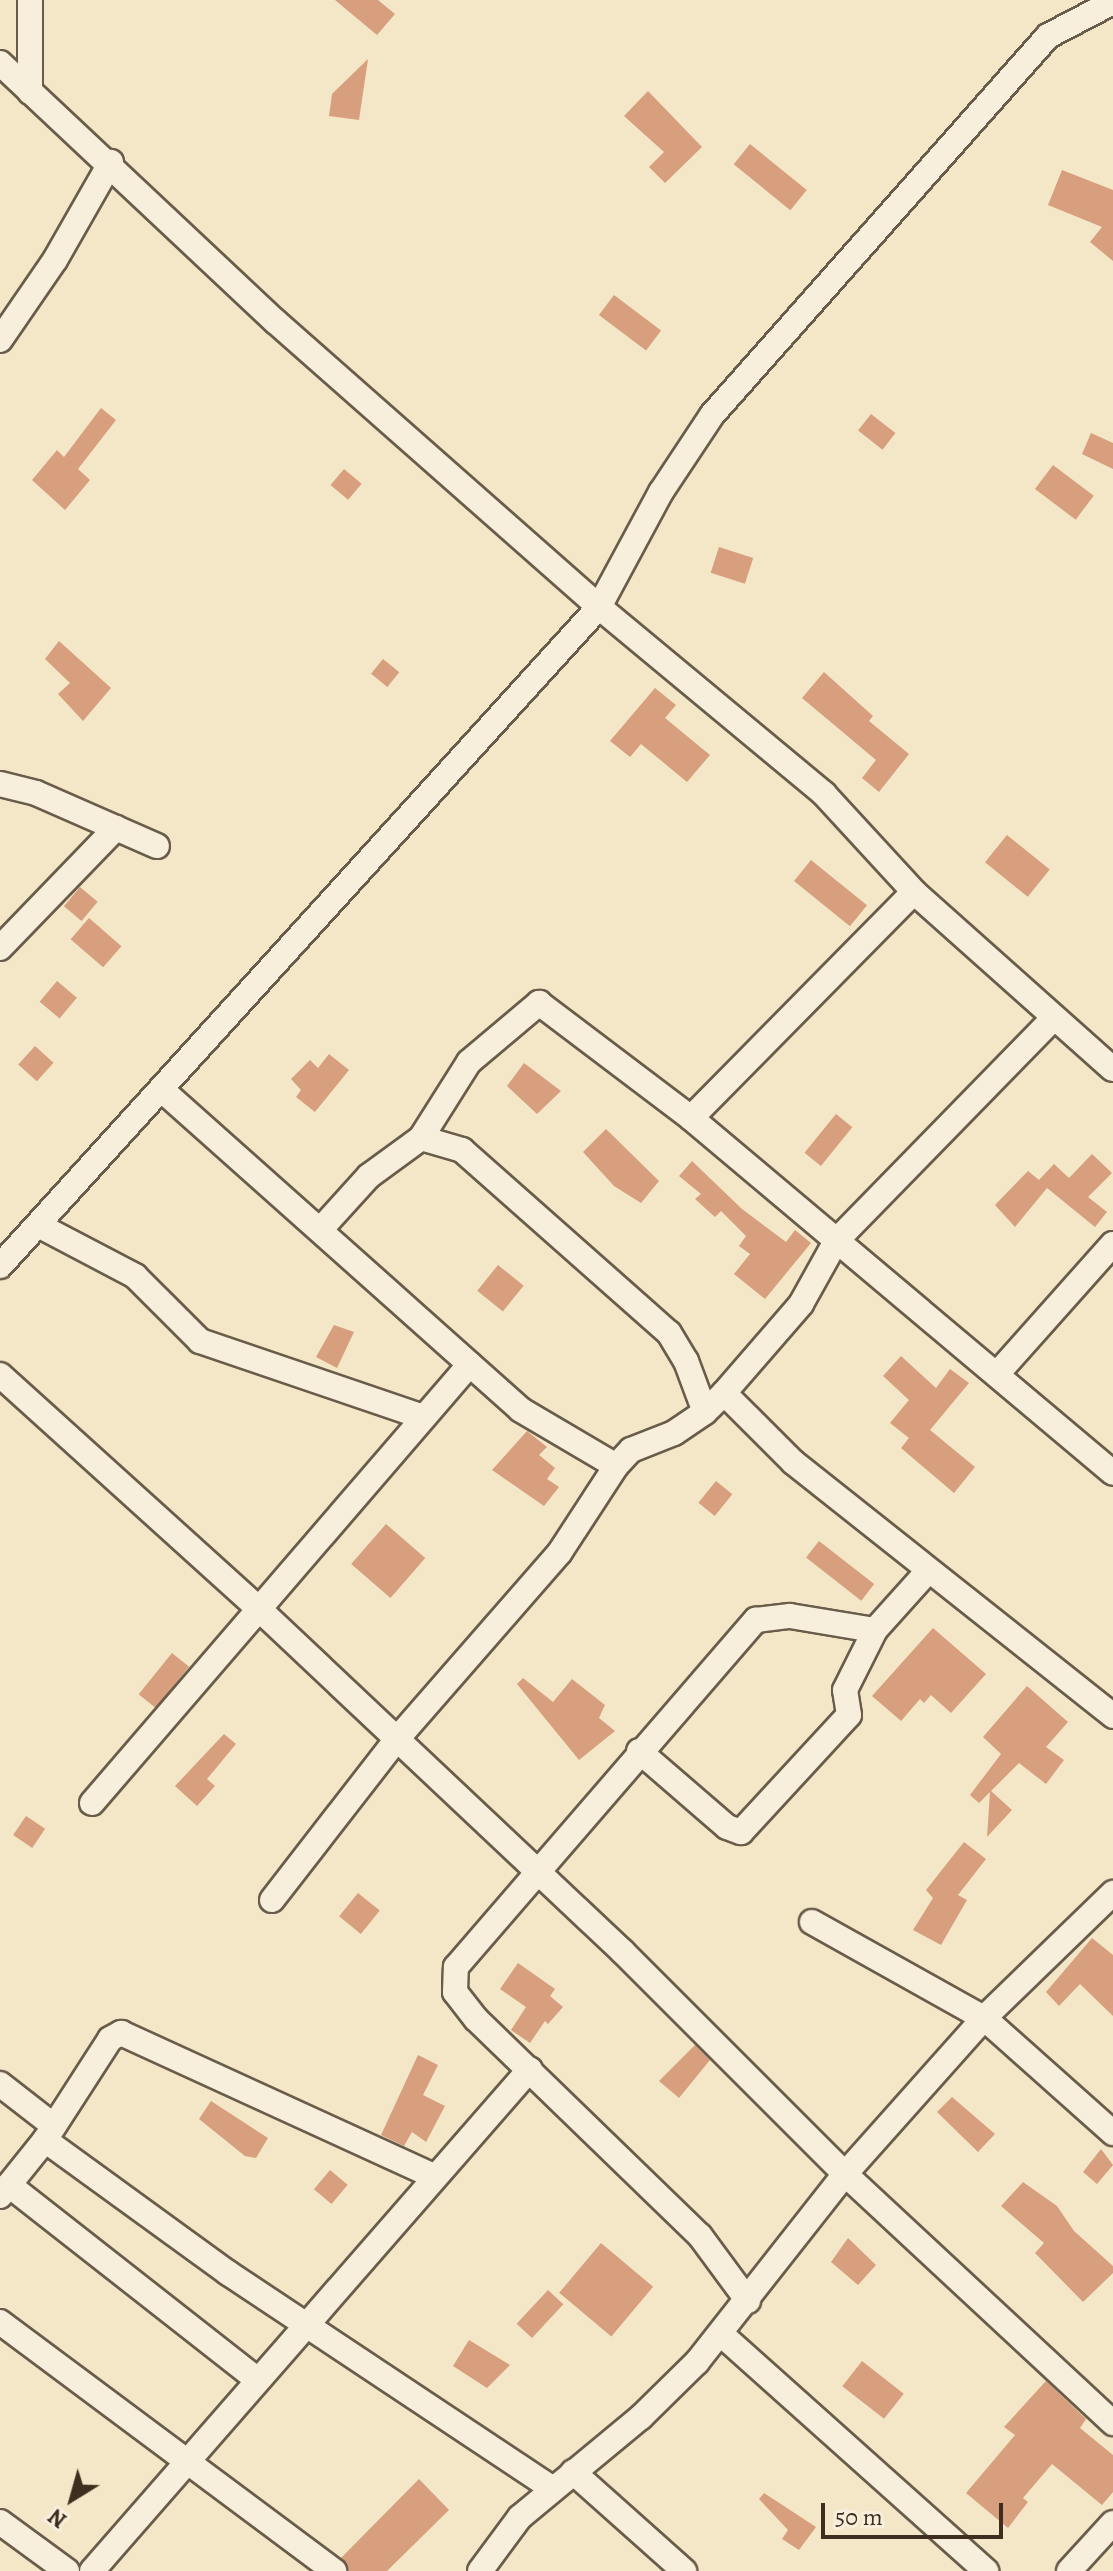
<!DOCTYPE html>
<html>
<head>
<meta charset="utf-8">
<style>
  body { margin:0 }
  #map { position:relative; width:1113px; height:2571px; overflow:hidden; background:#f3e7c7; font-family:Alegreya,serif }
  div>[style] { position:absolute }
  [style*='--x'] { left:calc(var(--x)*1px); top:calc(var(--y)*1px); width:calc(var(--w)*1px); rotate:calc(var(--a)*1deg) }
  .building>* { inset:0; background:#d79f7d; transform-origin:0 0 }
  .roads { filter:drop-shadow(2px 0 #6a5c4a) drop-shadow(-2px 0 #6a5c4a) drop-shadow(0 2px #6a5c4a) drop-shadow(0 -2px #6a5c4a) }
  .minor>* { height:24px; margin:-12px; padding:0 12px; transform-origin:12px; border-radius:12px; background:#f7efdb }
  span { translate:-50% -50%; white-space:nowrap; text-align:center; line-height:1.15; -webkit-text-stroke:6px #f7efdb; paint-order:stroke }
  .north { position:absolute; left:32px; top:2459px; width:80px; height:80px; -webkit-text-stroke:6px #f7efdb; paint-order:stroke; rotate:217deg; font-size:22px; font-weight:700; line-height:32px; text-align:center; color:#3d2e20 }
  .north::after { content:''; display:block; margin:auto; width:28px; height:36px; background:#3d2e20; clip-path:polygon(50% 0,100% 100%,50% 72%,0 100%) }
  .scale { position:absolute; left:821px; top:2503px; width:182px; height:36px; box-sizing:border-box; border:4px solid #3d2e20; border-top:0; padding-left:10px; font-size:24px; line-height:28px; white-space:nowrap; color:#3d2e20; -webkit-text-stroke:6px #f7efdb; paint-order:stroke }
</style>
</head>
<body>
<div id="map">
  <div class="building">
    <div style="clip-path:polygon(335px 0,378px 0,395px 14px,377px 35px)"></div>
    <div style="clip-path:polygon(368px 59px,359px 120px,329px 116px,332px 94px)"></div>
    <div style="clip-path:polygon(648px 91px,702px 147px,665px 183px,649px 167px,664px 152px,624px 116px)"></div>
    <div style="left:750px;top:144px;width:73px;height:26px;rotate:39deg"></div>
    <div style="clip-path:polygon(1062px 170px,1113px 190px,1113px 261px,1090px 242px,1102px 227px,1048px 205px)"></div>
    <div style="left:614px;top:295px;width:59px;height:25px;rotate:37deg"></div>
    <div style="clip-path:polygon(101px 408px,116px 420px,78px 469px,90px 480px,65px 510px,32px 480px,57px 450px,64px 457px)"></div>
    <div style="left:871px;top:414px;width:31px;height:21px;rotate:38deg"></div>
    <div style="clip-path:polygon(1091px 433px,1113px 443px,1113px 469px,1082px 454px)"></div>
    <div style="left:1053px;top:465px;width:51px;height:30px;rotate:37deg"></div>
    <div style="left:344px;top:469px;width:23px;height:21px;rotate:40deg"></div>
    <div style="left:719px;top:547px;width:36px;height:27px;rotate:18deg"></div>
    <div style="clip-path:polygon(59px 641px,111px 688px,83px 721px,58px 694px,70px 683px,45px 659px)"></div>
    <div style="left:383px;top:659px;width:21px;height:19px;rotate:39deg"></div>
    <div style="clip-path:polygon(824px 672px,873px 716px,869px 721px,909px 754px,879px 792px,862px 778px,876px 760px,802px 698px)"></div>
    <div style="clip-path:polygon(655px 688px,676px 705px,665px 718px,710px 755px,687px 782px,641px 744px,630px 757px,610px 741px)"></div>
    <div style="left:1007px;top:835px;width:55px;height:35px;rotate:39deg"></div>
    <div style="left:811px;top:860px;width:72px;height:27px;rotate:39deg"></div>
    <div style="left:80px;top:887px;width:23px;height:25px;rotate:40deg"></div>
    <div style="left:89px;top:918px;width:43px;height:28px;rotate:41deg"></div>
    <div style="left:57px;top:981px;width:26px;height:27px;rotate:40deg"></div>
    <div style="left:35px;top:1046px;width:25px;height:25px;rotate:42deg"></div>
    <div style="clip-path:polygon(329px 1054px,349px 1070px,315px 1112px,296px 1097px,301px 1090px,291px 1079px,310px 1060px,318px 1068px)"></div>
    <div style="clip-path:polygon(524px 1063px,561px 1091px,537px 1114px,507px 1086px)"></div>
    <div style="left:836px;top:1114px;width:21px;height:50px;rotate:39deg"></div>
    <div style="clip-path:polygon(606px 1129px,659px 1181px,641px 1203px,614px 1186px,583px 1152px)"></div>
    <div style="clip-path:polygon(1092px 1154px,1112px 1173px,1088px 1197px,1107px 1212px,1095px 1227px,1047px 1188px,1015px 1227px,995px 1205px,1028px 1171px,1039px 1180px,1054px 1164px,1069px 1178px)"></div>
    <div style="clip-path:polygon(692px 1161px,742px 1209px,786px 1242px,795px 1230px,811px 1243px,765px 1299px,734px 1274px,750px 1254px,739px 1246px,746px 1236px,721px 1211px,715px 1217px,695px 1199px,701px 1194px,679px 1176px)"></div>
    <div style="left:498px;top:1265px;width:33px;height:33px;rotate:39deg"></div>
    <div style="clip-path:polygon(334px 1325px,354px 1332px,337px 1368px,316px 1357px)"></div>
    <div style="clip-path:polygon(901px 1356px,936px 1388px,950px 1369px,969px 1383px,930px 1430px,975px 1467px,954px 1493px,901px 1448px,909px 1438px,890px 1423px,909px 1400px,883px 1376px)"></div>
    <div style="clip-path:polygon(527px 1431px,547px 1447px,539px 1455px,555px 1468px,547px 1479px,559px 1487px,544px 1506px,492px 1470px)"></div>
    <div style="left:716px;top:1481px;width:21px;height:28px;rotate:39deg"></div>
    <div style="left:386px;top:1524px;width:52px;height:53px;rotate:41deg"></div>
    <div style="left:819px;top:1541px;width:70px;height:21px;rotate:38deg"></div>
    <div style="clip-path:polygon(933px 1628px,986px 1674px,951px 1713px,931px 1695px,924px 1703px,920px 1699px,901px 1721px,872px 1696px)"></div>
    <div style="left:172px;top:1653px;width:22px;height:53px;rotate:39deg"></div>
    <div style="clip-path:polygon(523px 1678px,553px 1702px,572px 1679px,605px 1705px,599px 1718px,615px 1731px,579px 1760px,517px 1684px)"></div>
    <div style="clip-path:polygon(1027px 1686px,1068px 1722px,1046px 1747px,1064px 1760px,1046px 1784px,1019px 1763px,991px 1791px,1012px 1810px,987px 1837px,990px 1792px,979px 1803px,970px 1795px,1001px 1754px,983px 1737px)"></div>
    <div style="clip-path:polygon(224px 1734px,236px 1744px,207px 1779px,215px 1786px,197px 1806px,175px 1786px)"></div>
    <div style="left:26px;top:1816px;width:23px;height:23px;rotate:34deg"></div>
    <div style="clip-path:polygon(964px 1842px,986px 1859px,958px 1895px,967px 1900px,941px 1945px,913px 1930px,933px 1898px,926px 1890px)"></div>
    <div style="left:358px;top:1893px;width:28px;height:30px;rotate:39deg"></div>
    <div style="clip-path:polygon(1092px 1938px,1113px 1955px,1113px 2016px,1080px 1984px,1059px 2006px,1046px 1992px)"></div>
    <div style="clip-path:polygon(518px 1963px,555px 1989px,550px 1996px,563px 2007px,548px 2024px,545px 2021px,530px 2043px,511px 2030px,526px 2007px,500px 1989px)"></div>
    <div style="clip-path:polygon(695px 2045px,710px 2060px,679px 2098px,659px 2081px)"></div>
    <div style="clip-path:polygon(418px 2055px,438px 2065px,423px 2095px,445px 2106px,426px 2142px,412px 2132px,404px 2146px,381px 2135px)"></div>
    <div style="clip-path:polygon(952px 2097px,995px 2134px,978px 2152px,937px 2112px)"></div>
    <div style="clip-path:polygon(211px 2101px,268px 2138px,256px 2158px,245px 2156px,199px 2119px)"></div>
    <div style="clip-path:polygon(1101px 2149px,1113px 2165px,1097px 2184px,1083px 2172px)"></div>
    <div style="left:330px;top:2170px;width:23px;height:25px;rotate:40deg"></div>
    <div style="clip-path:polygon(1023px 2182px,1057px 2206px,1074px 2231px,1113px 2266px,1113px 2273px,1083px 2302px,1035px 2253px,1044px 2243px,1001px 2206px)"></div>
    <div style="clip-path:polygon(848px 2238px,876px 2265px,858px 2285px,831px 2262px)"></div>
    <div style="left:601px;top:2243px;width:68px;height:65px;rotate:40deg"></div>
    <div style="left:548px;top:2290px;width:21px;height:46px;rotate:43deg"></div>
    <div style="clip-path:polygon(469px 2340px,510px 2365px,487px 2388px,453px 2366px)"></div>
    <div style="left:862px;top:2361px;width:53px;height:32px;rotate:38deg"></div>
    <div style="clip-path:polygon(1046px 2381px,1086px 2419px,1080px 2428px,1113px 2455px,1113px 2492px,1102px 2505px,1052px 2464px,1023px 2498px,1028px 2502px,1008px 2528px,966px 2493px,1015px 2435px,1004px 2427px)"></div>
    <div style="clip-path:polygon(419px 2479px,449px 2510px,387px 2571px,349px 2571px,341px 2558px)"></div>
    <div style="clip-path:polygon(764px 2493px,816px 2527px,799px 2550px,782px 2539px,788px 2530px,759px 2499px)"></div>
  </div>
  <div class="roads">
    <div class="minor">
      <div style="--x:0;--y:63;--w:378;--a:43.2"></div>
      <div style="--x:276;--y:322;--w:431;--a:41.4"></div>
      <div style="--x:599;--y:607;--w:293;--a:39.7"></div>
      <div style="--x:824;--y:794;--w:133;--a:47.4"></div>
      <div style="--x:914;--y:892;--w:266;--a:41.7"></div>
      <div style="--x:30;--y:92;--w:92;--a:-90"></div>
      <div style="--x:0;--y:340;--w:97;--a:-55.5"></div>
      <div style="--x:55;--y:260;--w:113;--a:-60.3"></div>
      <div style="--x:0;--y:784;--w:37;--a:14"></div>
      <div style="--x:36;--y:793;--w:132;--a:23.7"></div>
      <div style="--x:0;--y:948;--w:167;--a:-46"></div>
      <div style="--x:162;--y:1090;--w:481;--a:41.7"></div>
      <div style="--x:521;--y:1410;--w:110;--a:30.5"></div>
      <div style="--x:691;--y:1118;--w:317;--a:-45.4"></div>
      <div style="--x:421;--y:1138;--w:43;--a:16.3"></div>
      <div style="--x:462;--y:1150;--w:276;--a:41.5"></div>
      <div style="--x:669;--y:1333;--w:33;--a:59"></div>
      <div style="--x:686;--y:1361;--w:54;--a:69.6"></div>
      <div style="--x:38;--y:1225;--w:110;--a:27.7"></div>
      <div style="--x:135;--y:1276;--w:92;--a:45"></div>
      <div style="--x:200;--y:1341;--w:232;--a:18.8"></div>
      <div style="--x:320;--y:1230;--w:73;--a:-47.8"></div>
      <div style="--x:369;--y:1176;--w:64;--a:-36.2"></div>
      <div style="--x:421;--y:1138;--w:90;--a:-57.7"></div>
      <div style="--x:469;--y:1062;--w:92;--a:-40.1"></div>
      <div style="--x:539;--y:1003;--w:191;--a:37.1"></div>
      <div style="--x:691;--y:1118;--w:551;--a:40.07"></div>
      <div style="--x:0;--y:1266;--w:891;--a:-47.73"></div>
      <div style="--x:599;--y:607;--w:131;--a:-61.7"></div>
      <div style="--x:661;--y:492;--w:92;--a:-56.5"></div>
      <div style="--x:712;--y:415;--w:506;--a:-48.44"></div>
      <div style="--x:1048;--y:36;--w:73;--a:-27.6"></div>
      <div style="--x:997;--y:1374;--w:174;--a:-48.3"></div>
      <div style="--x:0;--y:1375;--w:348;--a:42.1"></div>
      <div style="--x:258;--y:1608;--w:502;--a:43.3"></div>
      <div style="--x:623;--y:1952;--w:314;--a:45"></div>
      <div style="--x:845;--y:2174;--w:366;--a:42.9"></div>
      <div style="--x:724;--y:1393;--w:98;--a:45"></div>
      <div style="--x:793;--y:1462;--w:409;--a:38.4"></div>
      <div style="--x:639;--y:1751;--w:116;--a:40.8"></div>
      <div style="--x:727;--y:1827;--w:15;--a:20"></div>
      <div style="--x:741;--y:1832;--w:159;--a:-47.3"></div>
      <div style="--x:849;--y:1715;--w:25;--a:-99"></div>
      <div style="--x:845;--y:1690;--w:67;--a:-63.4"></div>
      <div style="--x:875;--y:1630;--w:79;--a:-48.1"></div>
      <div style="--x:92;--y:1803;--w:579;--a:-49.27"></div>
      <div style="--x:272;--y:1900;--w:204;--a:-52.2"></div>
      <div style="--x:397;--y:1739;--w:248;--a:-48.9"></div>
      <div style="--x:560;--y:1552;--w:103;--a:-56.9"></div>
      <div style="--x:616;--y:1466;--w:22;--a:-47"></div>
      <div style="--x:631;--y:1450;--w:46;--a:-21.6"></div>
      <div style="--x:674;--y:1433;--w:37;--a:-34"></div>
      <div style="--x:705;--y:1412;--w:27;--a:-45"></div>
      <div style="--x:724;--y:1393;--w:118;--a:-49.1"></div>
      <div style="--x:801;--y:1304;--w:72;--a:-60.9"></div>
      <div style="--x:836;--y:1241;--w:310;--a:-45.7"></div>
      <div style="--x:812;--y:1922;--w:197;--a:29.2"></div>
      <div style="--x:984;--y:2018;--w:173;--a:41.7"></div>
      <div style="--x:0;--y:2084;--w:68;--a:37.9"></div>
      <div style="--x:45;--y:2140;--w:226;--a:36"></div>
      <div style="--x:228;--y:2273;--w:390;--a:33.6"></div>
      <div style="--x:9;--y:2185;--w:316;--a:38.1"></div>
      <div style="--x:0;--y:2196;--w:72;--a:-51.2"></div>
      <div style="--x:45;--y:2140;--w:120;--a:-57.2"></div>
      <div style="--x:110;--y:2039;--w:13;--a:-29"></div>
      <div style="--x:121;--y:2033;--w:343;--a:24.6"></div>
      <div style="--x:748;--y:2301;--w:81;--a:-126.4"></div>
      <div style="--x:700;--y:2236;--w:312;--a:-135.9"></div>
      <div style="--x:476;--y:2019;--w:34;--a:-128"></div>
      <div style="--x:455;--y:1992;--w:25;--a:-88"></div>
      <div style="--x:456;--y:1967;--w:459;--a:-49.2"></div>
      <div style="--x:756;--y:1620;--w:34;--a:-7"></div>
      <div style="--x:790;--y:1616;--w:86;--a:9.4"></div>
      <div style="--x:0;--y:2322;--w:417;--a:36.7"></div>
      <div style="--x:721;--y:2334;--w:356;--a:41.8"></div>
      <div style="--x:573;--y:2472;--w:149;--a:41.7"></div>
      <div style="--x:0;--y:2522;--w:83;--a:36.2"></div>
      <div style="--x:92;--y:2571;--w:666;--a:-48.89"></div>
      <div style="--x:480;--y:2571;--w:67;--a:-53.5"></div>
      <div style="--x:520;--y:2517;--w:157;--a:-39.6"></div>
      <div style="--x:641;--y:2417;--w:78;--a:-44.5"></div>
      <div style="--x:697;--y:2362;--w:239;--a:-51.8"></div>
      <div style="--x:845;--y:2174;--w:209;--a:-48.3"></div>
      <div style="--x:984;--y:2018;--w:180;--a:-44.1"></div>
      <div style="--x:1069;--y:2571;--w:65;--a:-47.5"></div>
    </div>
  </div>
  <div class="north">N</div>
  <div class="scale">50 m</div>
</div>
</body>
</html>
